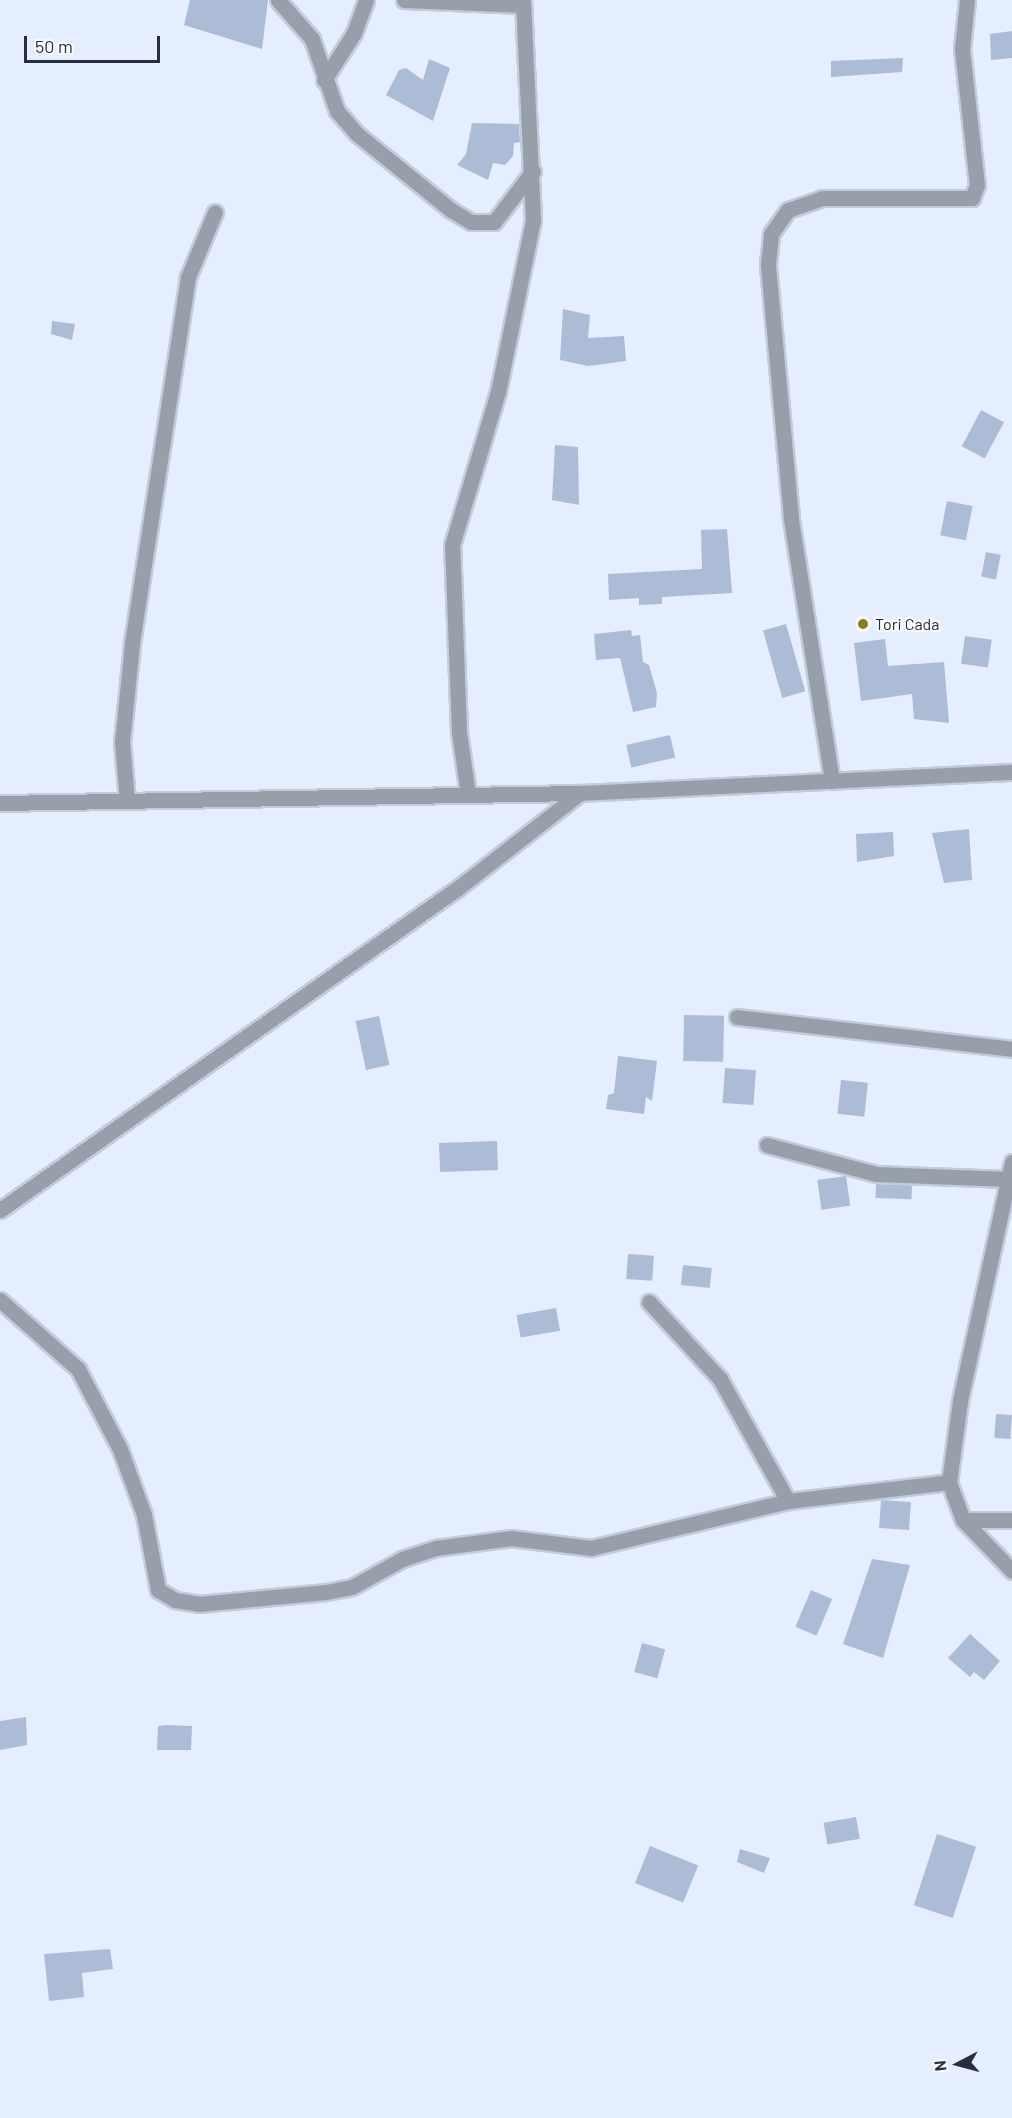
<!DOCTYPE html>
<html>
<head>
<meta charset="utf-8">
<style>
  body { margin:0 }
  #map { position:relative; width:1012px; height:2118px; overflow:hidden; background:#e4eefe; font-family:Barlow,sans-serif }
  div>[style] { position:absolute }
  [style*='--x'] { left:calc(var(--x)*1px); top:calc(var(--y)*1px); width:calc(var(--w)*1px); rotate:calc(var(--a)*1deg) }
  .building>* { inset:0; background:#acbcd6; transform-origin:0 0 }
  .roads { filter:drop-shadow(2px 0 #c2ccdb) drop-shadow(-2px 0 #c2ccdb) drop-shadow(0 2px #c2ccdb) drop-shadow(0 -2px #c2ccdb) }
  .minor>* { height:15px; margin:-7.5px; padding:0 7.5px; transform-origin:7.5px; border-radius:7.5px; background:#979fab }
  .dots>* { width:16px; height:16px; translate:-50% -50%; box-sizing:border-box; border:3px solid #fafafa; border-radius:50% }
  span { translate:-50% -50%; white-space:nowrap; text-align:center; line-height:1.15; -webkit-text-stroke:4.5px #fafafa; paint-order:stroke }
  .poi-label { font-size:16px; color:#292f3a }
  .left { translate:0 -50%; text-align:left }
  .north { position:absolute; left:928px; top:2034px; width:60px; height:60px; -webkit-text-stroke:4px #fafafa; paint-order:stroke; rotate:264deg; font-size:16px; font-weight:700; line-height:24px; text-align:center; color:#292f3a }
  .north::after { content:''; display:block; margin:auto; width:21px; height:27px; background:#292f3a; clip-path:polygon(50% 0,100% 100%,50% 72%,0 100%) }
  .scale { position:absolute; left:24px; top:36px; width:136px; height:27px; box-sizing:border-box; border:3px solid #292f3a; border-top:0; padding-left:8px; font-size:18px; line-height:21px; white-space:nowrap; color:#292f3a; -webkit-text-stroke:4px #fafafa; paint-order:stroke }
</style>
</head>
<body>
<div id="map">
  <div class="building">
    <div style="clip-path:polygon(190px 0,268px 0,262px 49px,184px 25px)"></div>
    <div style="clip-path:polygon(1012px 31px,1012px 58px,991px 60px,990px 34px)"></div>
    <div style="clip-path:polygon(903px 58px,902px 72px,831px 77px,831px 61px)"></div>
    <div style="clip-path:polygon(429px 59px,450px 68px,433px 121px,386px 95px,399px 70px,406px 68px,423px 80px)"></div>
    <div style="clip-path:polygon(472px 123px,519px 124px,520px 142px,514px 143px,513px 156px,505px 165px,493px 163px,488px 180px,457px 165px,466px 154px)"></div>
    <div style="clip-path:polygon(563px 309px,590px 315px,588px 338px,624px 336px,626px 361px,588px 366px,560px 360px)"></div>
    <div style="clip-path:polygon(52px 321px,75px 324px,72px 340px,51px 334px)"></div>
    <div style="left:981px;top:410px;width:26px;height:41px;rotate:28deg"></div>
    <div style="clip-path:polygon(555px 445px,578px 447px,579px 505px,552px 500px)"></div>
    <div style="left:947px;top:501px;width:26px;height:35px;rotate:11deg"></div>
    <div style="clip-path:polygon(727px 529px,732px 593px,662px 597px,662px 604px,639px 605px,639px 598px,609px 600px,608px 574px,702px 569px,701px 530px)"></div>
    <div style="left:986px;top:552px;width:15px;height:25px;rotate:11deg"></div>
    <div style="left:786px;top:624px;width:70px;height:24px;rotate:74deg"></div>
    <div style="clip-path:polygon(631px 630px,632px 636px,640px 635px,643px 662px,649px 665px,657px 693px,656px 707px,633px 712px,620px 658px,596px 660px,594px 634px)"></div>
    <div style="left:965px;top:636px;width:27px;height:28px;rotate:8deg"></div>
    <div style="clip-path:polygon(885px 639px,888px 666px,944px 662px,949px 723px,914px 719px,912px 694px,861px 701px,854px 643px)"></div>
    <div style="left:670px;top:735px;width:23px;height:45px;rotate:77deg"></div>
    <div style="clip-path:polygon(969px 829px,972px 880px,944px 883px,932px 833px)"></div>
    <div style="clip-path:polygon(893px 832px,894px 856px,857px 862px,856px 834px)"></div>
    <div style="left:684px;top:1015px;width:40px;height:46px;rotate:1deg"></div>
    <div style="left:379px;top:1016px;width:50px;height:24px;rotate:78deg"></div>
    <div style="clip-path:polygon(618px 1056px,657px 1061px,652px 1101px,646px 1097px,644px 1114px,606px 1109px,608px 1095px,614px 1093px)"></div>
    <div style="left:725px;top:1068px;width:31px;height:35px;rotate:4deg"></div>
    <div style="left:841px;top:1080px;width:27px;height:34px;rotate:6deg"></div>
    <div style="left:497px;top:1141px;width:29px;height:58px;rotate:88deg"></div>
    <div style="left:846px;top:1176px;width:30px;height:29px;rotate:82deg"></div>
    <div style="left:876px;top:1184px;width:36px;height:14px;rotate:2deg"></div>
    <div style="left:628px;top:1254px;width:26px;height:25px;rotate:4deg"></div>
    <div style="left:683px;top:1265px;width:29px;height:20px;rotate:6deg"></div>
    <div style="left:556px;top:1308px;width:23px;height:40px;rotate:80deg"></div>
    <div style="left:996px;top:1414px;width:16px;height:24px;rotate:4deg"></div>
    <div style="left:881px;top:1500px;width:30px;height:28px;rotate:4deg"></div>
    <div style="clip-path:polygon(872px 1559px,910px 1565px,883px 1658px,843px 1644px)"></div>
    <div style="left:811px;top:1590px;width:23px;height:40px;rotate:23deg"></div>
    <div style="clip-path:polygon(970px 1634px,1000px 1661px,984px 1680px,974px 1672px,970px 1677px,948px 1658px)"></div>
    <div style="left:642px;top:1643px;width:24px;height:30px;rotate:15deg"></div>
    <div style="clip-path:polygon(26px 1717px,27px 1745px,0 1750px,0 1721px)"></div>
    <div style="clip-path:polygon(166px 1725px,192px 1726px,191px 1750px,157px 1750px,158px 1726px)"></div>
    <div style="left:856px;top:1817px;width:22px;height:33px;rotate:80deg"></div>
    <div style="left:937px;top:1834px;width:41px;height:75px;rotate:18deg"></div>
    <div style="left:650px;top:1846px;width:52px;height:40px;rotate:22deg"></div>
    <div style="clip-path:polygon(740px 1849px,770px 1858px,764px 1873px,737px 1862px)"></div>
    <div style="clip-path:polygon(110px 1949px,113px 1969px,82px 1973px,84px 1997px,49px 2001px,44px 1954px)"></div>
  </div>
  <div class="roads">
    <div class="minor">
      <div style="--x:278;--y:0;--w:52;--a:48.9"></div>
      <div style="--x:312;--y:39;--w:76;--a:70.9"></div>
      <div style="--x:337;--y:111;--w:30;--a:49"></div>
      <div style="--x:357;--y:134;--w:121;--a:39"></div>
      <div style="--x:451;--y:210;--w:23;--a:31"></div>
      <div style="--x:471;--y:222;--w:23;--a:0"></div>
      <div style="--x:494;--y:222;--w:64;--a:-52.6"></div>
      <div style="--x:404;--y:0;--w:119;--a:2.4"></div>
      <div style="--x:324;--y:80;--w:56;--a:-57.4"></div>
      <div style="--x:354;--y:33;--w:35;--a:-70"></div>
      <div style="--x:832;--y:781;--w:266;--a:-98.9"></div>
      <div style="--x:791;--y:518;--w:255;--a:-95.2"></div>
      <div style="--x:768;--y:264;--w:30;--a:-84"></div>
      <div style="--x:771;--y:234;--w:29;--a:-55"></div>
      <div style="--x:788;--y:210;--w:36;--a:-19"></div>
      <div style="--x:822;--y:198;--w:150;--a:0"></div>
      <div style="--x:972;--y:198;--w:14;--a:-69"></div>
      <div style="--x:977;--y:185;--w:137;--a:-96.3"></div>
      <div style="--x:962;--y:49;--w:49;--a:-84.2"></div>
      <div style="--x:468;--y:794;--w:63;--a:-98.3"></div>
      <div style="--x:459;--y:732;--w:187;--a:-92.1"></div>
      <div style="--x:452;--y:545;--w:160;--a:-73.3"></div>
      <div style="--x:498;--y:392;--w:176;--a:-78.5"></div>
      <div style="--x:533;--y:220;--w:220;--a:-92.6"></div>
      <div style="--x:127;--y:801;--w:59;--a:-94.8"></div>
      <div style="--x:122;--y:742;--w:100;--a:-84.2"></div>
      <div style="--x:132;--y:643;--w:370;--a:-81.3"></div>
      <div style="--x:188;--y:277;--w:70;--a:-67.4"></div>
      <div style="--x:0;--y:803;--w:580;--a:-0.99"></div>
      <div style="--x:737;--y:1017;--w:277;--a:6.6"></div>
      <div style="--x:767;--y:1145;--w:113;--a:14.9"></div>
      <div style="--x:876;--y:1174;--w:132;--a:2.2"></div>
      <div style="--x:1012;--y:1162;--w:245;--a:102.3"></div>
      <div style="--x:960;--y:1401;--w:82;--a:97.7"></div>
      <div style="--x:949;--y:1482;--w:40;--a:69.8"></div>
      <div style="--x:963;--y:1520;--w:71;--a:46.1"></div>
      <div style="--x:0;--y:1210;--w:560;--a:-35.11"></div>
      <div style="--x:458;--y:888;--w:155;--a:-37.9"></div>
      <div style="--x:580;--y:793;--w:433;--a:-2.8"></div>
      <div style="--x:0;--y:1300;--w:104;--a:41.5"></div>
      <div style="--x:78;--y:1369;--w:90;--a:62.3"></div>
      <div style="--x:120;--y:1449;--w:70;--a:70"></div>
      <div style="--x:144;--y:1515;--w:76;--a:79.4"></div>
      <div style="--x:158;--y:1590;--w:20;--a:30"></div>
      <div style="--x:175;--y:1600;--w:24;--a:9"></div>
      <div style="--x:199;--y:1604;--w:128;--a:-5.4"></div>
      <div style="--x:326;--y:1592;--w:26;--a:-11"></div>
      <div style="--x:352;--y:1587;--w:57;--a:-29.2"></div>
      <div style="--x:402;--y:1559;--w:36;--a:-18"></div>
      <div style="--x:436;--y:1548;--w:76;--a:-7.6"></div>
      <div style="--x:511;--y:1538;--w:81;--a:7.1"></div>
      <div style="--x:591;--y:1548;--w:203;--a:-13.4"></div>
      <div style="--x:788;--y:1501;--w:162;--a:-6.7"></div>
      <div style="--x:649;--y:1302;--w:105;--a:47.3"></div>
      <div style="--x:720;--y:1379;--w:140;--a:60.9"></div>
      <div style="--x:963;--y:1520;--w:49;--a:0"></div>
    </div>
  </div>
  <div class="dots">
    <div style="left:863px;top:624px;background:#897e25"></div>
  </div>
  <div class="poi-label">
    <span class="left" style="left:875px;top:624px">Tori Cada</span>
  </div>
  <div class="north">N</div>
  <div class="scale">50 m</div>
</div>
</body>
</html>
